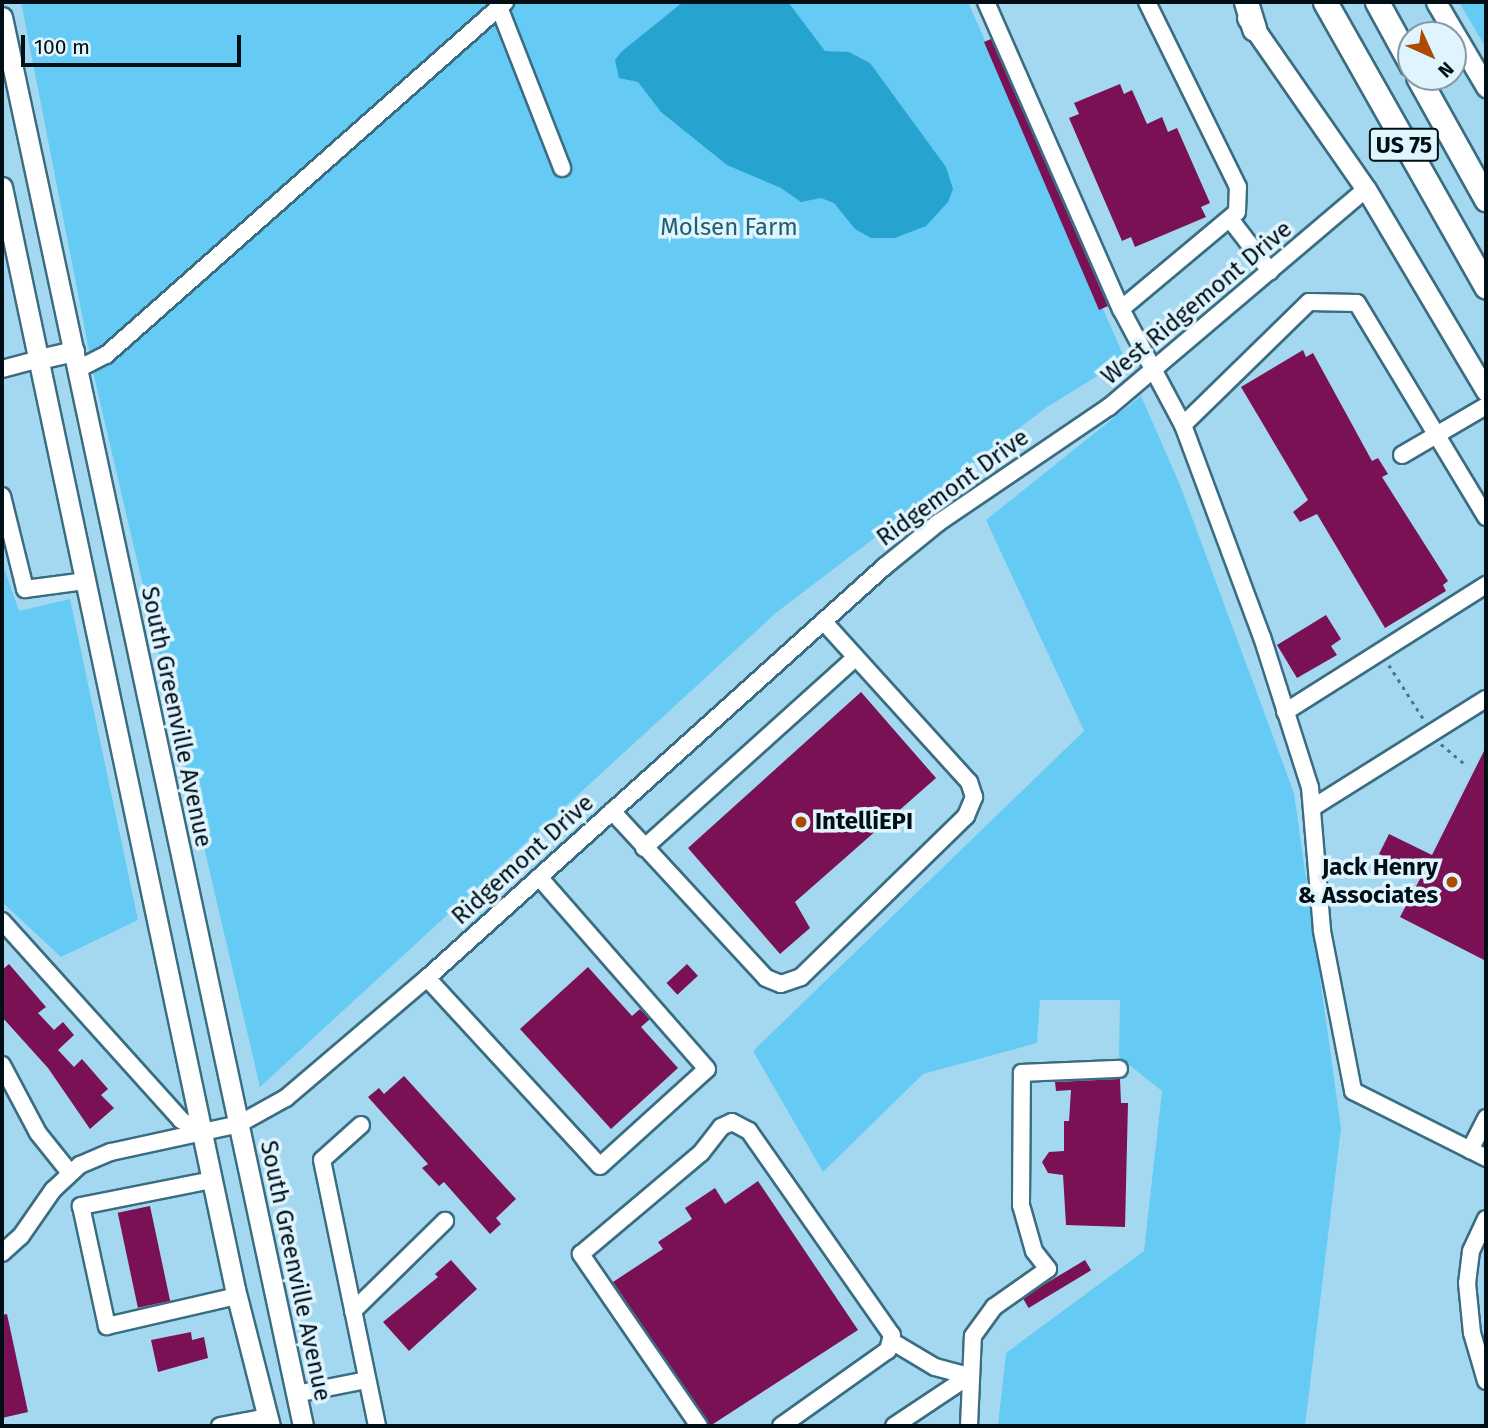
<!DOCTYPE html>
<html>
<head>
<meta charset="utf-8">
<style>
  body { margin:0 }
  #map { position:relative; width:1488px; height:1428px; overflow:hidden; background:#a4d8f0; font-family:"Fira Sans",sans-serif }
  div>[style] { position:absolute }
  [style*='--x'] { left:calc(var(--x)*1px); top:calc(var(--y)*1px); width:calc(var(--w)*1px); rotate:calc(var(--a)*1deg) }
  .green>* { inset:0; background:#65cbf4 }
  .water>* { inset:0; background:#26a3cf }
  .building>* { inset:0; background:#791154; transform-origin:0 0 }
  .path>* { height:2.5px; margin-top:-1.25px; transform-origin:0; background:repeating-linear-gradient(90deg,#527383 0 3.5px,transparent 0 8.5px) }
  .roads { filter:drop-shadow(2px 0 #3b6d82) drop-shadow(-2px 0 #3b6d82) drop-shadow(0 2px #3b6d82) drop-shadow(0 -2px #3b6d82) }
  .minor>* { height:16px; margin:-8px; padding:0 8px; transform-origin:8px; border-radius:8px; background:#fff }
  .major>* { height:19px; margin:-9.5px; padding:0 9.5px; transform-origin:9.5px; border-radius:9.5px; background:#fff }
  .highway>* { height:23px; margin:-11.5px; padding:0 11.5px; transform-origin:11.5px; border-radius:11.5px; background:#fff }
  .dots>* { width:19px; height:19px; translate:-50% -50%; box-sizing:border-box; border:4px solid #dff4fd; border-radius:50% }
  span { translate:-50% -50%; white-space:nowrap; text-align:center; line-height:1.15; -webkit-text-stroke:7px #dff4fd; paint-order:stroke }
  .shield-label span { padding:2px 5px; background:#dff4fd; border:2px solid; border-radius:5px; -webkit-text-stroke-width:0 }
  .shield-label { font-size:23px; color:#000e16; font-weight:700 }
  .park-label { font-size:24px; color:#215e76 }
  .street-label { font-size:24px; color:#000e16 }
  .poi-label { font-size:24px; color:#000e16; font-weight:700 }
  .left { translate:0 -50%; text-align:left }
  .right { translate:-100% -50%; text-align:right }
  .frame { position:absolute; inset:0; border:4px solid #000e16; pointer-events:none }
  .north { position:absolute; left:1397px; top:21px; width:70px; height:70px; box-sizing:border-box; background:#dff4fd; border:2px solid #8698a1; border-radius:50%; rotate:135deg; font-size:19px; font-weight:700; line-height:28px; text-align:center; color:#000e16 }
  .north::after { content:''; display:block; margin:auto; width:24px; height:32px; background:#ac4b04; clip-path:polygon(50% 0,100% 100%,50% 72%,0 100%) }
  .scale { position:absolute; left:21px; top:35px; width:220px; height:32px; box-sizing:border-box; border:4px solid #000e16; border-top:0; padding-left:9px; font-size:21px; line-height:24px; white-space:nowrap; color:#000e16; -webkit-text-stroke:5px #dff4fd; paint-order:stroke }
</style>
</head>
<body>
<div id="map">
  <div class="green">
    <div style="clip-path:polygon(21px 2px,968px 2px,1125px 359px,1047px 407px,777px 612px,260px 1087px,94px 376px)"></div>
    <div style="clip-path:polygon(1459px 2px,1486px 2px,1486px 48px)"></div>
    <div style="clip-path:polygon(1141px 396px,1180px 485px,1294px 793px,1341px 1128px,1305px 1426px,998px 1426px,1006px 1353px,1144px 1251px,1162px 1091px,1119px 1057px,1120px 1000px,1040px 1000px,1037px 1043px,923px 1074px,823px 1172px,753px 1051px,1084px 731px,986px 520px)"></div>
    <div style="clip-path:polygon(2px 562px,19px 611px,70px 599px,138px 920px,61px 957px,2px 902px)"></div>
  </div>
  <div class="water">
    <div style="clip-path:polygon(683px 2px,788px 2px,825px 51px,849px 52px,870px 63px,946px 167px,953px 189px,948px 202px,926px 226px,895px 238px,871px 238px,855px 229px,834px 203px,821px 198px,801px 202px,781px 188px,727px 165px,661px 112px,638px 82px,619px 78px,615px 60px,621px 52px)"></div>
  </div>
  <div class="building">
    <div style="clip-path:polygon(991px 39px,1108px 306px,1099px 310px,984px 42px)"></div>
    <div style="clip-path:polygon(1120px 84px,1124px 94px,1132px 90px,1147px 124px,1162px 117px,1168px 132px,1177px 128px,1210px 203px,1201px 207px,1206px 217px,1135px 247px,1131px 237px,1122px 241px,1069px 118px,1079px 114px,1074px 103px)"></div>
    <div style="clip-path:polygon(1303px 350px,1306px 357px,1313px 353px,1372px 461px,1378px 458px,1388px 474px,1382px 477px,1448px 581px,1443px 585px,1446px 591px,1385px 628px,1317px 514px,1300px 522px,1293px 512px,1308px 500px,1241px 387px)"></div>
    <div style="clip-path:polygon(1326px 615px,1341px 639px,1331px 646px,1337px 655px,1297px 678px,1277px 645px)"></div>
    <div style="clip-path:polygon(861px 692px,936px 778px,795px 902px,810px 928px,780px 954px,688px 848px)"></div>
    <div style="clip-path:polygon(1486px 747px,1486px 961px,1400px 917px,1422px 875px,1379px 854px,1389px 834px,1432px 855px)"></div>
    <div style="clip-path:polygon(9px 964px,46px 1007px,38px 1013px,54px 1030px,63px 1022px,74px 1035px,58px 1050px,74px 1067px,82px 1059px,108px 1089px,101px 1095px,114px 1108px,90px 1129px,48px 1068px,2px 1017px,2px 970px)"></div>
    <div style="left:687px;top:964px;width:16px;height:28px;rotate:47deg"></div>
    <div style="clip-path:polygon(588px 967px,632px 1016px,640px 1009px,650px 1019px,641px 1027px,678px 1068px,611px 1129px,520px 1029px)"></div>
    <div style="clip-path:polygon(404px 1076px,516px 1199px,496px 1218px,501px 1224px,490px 1234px,444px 1182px,439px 1186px,422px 1168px,428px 1164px,368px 1097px,379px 1088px,384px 1094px)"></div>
    <div style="clip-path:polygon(1120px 1079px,1121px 1103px,1128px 1103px,1125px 1227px,1066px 1225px,1063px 1175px,1048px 1173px,1042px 1162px,1049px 1152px,1064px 1151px,1064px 1121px,1069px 1121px,1071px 1090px,1056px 1091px,1055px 1082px)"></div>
    <div style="clip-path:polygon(758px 1181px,858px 1330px,710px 1426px,613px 1282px,663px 1249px,658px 1242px,692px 1219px,685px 1208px,715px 1188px,725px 1204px)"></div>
    <div style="left:150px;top:1206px;width:97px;height:33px;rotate:78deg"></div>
    <div style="clip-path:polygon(451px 1260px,477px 1289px,409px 1351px,383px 1322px,438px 1277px,435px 1274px)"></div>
    <div style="left:1085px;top:1260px;width:12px;height:73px;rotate:59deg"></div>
    <div style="clip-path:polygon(7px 1314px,28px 1412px,2px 1418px,2px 1315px)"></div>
    <div style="clip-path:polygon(191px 1332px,192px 1340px,204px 1337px,208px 1358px,158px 1372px,151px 1340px)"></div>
  </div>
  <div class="path">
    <div style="--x:1389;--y:665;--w:67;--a:57.3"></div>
    <div style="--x:1441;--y:744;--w:34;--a:40"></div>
  </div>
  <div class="roads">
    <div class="minor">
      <div style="--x:986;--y:2;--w:335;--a:66.3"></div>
      <div style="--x:1121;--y:309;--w:132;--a:61.9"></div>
      <div style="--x:1183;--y:425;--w:226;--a:69.6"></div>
      <div style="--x:1262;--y:637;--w:157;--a:72.3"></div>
      <div style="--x:1310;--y:787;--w:144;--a:85.2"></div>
      <div style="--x:1322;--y:931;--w:163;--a:79"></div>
      <div style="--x:1353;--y:1091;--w:149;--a:26.7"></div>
      <div style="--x:499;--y:7;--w:173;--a:68.6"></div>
      <div style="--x:1230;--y:219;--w:66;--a:52.4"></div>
      <div style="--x:1121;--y:309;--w:151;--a:-39.9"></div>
      <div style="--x:1237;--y:212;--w:25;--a:-88"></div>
      <div style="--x:1238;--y:187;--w:206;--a:-116.2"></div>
      <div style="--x:2;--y:369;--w:38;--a:-15"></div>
      <div style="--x:78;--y:369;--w:31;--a:-27"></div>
      <div style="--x:106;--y:355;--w:533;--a:-41.5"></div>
      <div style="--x:1183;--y:425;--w:176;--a:-44.3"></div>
      <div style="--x:1309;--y:302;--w:48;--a:1.2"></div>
      <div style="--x:1357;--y:303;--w:250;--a:58.9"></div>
      <div style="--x:1402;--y:455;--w:97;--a:-30.3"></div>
      <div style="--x:2;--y:496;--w:96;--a:76.1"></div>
      <div style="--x:25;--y:589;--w:62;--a:-7.5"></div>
      <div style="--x:1285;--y:712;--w:238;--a:-32.3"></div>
      <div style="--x:1312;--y:808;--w:205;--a:-32.1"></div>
      <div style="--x:612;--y:811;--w:227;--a:47.3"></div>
      <div style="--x:766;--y:978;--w:16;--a:22"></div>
      <div style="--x:781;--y:984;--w:21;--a:-19"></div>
      <div style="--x:801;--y:977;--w:231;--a:-44.3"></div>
      <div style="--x:966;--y:816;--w:21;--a:-67"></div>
      <div style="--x:974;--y:797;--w:16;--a:-108"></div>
      <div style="--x:969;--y:782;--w:217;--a:-132.2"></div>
      <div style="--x:644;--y:848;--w:285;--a:-42"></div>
      <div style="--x:2;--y:921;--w:268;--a:48"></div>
      <div style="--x:181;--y:1120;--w:26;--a:31"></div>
      <div style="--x:427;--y:978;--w:255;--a:47.4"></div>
      <div style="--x:600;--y:1166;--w:144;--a:-42.2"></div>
      <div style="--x:707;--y:1069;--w:255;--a:-131.2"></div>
      <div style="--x:2;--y:1065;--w:77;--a:62.1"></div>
      <div style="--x:38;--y:1133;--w:51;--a:51.3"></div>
      <div style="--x:361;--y:1125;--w:52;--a:138.1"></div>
      <div style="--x:322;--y:1160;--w:272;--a:78.3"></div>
      <div style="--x:1470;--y:1150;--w:36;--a:-63"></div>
      <div style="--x:212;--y:1180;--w:134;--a:168.8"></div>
      <div style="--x:81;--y:1206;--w:123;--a:77.8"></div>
      <div style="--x:107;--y:1326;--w:133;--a:-13"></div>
      <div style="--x:1486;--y:1219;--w:35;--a:115"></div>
      <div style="--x:1471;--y:1251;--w:32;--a:97"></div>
      <div style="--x:1467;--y:1283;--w:50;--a:84.3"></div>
      <div style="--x:1472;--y:1333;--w:50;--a:73.7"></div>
      <div style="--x:2;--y:1253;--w:25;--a:-42"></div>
      <div style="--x:21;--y:1236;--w:56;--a:-55.2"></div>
      <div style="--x:53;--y:1190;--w:37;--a:-43"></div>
      <div style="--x:80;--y:1165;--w:34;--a:-23"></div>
      <div style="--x:111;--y:1152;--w:131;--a:-12.3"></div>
      <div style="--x:239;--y:1124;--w:54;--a:-29"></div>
      <div style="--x:286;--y:1098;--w:185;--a:-40.4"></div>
      <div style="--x:427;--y:978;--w:615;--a:-41.97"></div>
      <div style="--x:884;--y:567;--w:70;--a:-39.2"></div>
      <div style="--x:938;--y:523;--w:207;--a:-34.2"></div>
      <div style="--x:1109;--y:407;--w:337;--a:-40.3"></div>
      <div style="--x:353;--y:1311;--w:129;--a:-44.4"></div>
      <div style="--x:893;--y:1342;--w:49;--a:30.8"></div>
      <div style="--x:935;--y:1367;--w:35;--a:15"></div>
      <div style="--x:296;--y:1394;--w:72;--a:-11.2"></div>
      <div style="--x:220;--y:1426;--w:49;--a:-10.6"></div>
      <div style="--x:699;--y:1426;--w:209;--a:-124.5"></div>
      <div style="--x:581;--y:1254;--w:157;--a:-40.1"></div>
      <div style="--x:701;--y:1153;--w:33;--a:-52"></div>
      <div style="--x:721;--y:1127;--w:12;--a:-24"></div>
      <div style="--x:732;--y:1122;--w:19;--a:28"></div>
      <div style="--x:749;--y:1131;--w:249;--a:55"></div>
      <div style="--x:892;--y:1335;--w:16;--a:105"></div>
      <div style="--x:888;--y:1350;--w:131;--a:144.6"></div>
      <div style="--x:894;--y:1426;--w:90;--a:-33.7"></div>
      <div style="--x:969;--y:1426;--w:90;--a:-87.5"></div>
      <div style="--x:973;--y:1336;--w:36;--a:-54"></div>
      <div style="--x:994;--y:1307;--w:66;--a:-35.1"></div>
      <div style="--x:1048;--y:1269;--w:23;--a:-128"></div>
      <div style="--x:1034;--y:1251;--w:48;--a:-105.8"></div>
      <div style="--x:1021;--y:1205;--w:132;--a:-89.6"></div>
      <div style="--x:1022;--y:1073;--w:97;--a:-2.4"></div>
    </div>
    <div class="major">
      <div style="--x:1436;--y:2;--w:99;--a:59.5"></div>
      <div style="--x:2;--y:17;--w:1441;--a:77.94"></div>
      <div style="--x:1247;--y:18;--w:208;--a:55.2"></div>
      <div style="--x:1366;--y:189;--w:235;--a:59.3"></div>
      <div style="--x:2;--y:187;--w:1126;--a:78.06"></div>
      <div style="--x:235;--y:1289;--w:141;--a:75.7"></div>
      <div style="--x:39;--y:359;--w:36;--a:-13"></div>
    </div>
    <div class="highway">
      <div style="--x:1246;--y:2;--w:28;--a:73"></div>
      <div style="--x:1325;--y:2;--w:327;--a:60.5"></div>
      <div style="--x:1377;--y:2;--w:71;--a:61.3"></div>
      <div style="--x:1418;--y:77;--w:140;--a:60.9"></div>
    </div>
  </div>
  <div class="dots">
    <div style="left:801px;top:822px;background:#ac4b04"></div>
    <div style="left:1452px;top:882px;background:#ac4b04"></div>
  </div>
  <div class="shield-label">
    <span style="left:1404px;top:145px">US 75</span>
  </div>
  <div class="park-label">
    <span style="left:729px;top:228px">Molsen Farm</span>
  </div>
  <div class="street-label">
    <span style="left:1197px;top:303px;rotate:-40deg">West Ridgemont Drive</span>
    <span style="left:953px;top:488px;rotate:-36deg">Ridgemont Drive</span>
    <span style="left:176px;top:717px;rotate:78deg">South Greenville Avenue</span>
    <span style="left:523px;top:860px;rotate:-42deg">Ridgemont Drive</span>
    <span style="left:295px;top:1271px;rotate:78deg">South Greenville Avenue</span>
  </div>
  <div class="poi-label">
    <span class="left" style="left:815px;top:822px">IntelliEPI</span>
    <span class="right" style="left:1438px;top:882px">Jack Henry<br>&amp; Associates</span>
  </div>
  <div class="frame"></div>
  <div class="north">N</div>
  <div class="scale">100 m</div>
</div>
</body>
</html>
